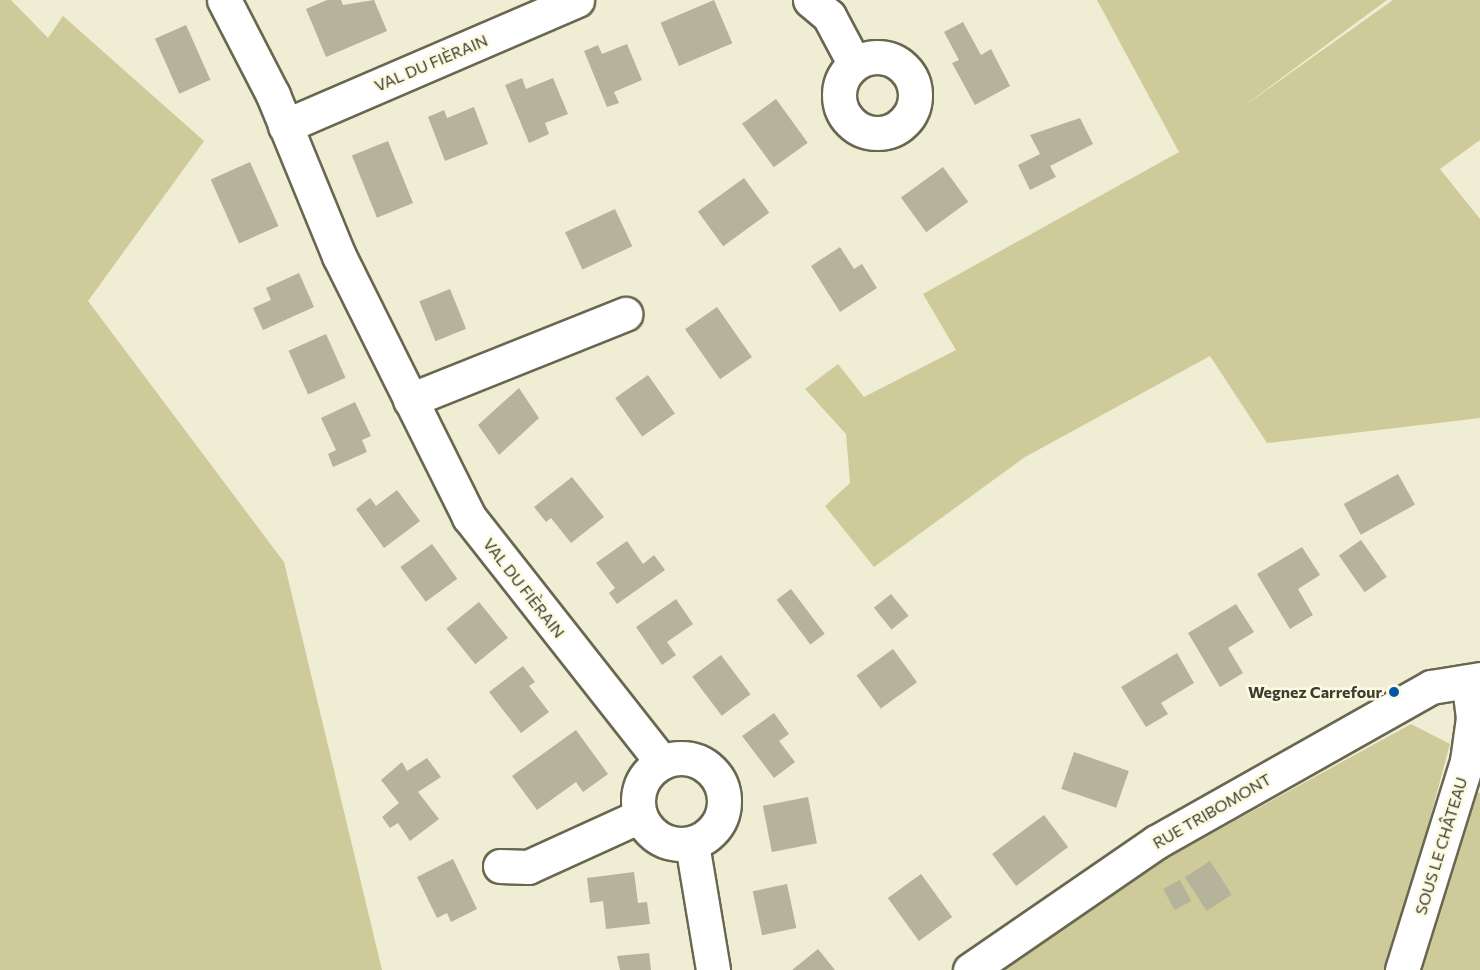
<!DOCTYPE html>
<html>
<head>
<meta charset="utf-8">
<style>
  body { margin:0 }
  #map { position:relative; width:1480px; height:970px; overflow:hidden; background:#efedd3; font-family:Commissioner,sans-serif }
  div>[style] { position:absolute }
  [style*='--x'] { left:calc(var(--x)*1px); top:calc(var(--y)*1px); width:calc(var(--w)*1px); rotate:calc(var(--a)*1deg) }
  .green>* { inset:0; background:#cfca99 }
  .building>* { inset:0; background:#b5b39a; transform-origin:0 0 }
  .roads { filter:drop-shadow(2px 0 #696750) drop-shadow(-2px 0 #696750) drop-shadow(0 2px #696750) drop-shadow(0 -2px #696750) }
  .minor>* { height:33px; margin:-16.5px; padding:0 16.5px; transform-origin:16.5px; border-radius:16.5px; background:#fff }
  .minor>.ring { margin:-16.5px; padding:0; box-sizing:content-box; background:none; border:33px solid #fff; border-radius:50% }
  .dots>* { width:16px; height:16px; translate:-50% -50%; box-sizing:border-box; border:3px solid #fcfae0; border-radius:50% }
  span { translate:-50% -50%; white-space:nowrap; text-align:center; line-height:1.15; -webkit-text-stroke:5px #fcfae0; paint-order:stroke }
  .street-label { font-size:16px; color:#3c3c31 }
  .poi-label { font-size:16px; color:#3c3c31; font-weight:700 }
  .right { translate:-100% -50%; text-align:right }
</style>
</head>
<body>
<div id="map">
  <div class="green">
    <div style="clip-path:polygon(0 0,11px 0,48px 38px,63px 16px,204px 141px,88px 301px,284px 562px,382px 970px,0 970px)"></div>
    <div style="clip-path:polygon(1097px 0,1387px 0,1237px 111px,1393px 0,1480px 0,1480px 140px,1440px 169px,1480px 219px,1480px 418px,1267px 443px,1210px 356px,1025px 457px,874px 567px,825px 506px,850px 483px,846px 434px,805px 389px,838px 364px,864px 397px,956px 350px,923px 294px,1179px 152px)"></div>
    <div style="clip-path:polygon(1411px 724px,1450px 744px,1389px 970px,992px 970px,1151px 867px)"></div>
    <div style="clip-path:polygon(1467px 790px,1480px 793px,1480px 970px,1417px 970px)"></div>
  </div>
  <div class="building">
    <div style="clip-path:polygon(327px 0,341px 0,343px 5px,374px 0,387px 31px,326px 57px,306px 9px)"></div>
    <div style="left:714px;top:0;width:47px;height:58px;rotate:67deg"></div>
    <div style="clip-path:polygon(963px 22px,981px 55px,991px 49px,1010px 86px,975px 105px,952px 63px,959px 60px,944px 32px)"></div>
    <div style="left:186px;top:25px;width:60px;height:34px;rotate:66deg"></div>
    <div style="clip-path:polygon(627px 44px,642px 80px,614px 92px,619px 103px,607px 107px,584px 51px,598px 45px,602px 54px)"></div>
    <div style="clip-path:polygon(522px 78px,526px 89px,553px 78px,568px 114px,545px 123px,549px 134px,529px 143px,505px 85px)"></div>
    <div style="left:776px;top:99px;width:54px;height:42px;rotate:54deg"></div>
    <div style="clip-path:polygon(474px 107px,488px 144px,445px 161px,428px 117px,444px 110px,447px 118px)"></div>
    <div style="clip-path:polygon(1080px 118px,1093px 144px,1050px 166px,1056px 177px,1030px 190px,1018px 165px,1040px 154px,1030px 135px)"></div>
    <div style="left:388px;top:141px;width:67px;height:39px;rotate:68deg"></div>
    <div style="left:250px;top:162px;width:70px;height:43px;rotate:66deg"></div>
    <div style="left:943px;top:167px;width:43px;height:52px;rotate:54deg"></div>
    <div style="left:744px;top:178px;width:43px;height:57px;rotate:54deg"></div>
    <div style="left:615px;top:209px;width:41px;height:55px;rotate:65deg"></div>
    <div style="clip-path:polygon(840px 247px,854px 269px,862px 264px,877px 288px,840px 312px,811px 266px)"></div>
    <div style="clip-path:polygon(299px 273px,314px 307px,263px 330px,253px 308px,271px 300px,266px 288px)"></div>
    <div style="left:450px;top:289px;width:43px;height:33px;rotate:68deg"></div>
    <div style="left:717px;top:307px;width:61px;height:39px;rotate:55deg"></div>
    <div style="left:326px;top:334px;width:48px;height:41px;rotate:66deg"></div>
    <div style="left:648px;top:375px;width:47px;height:40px;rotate:55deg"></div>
    <div style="clip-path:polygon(519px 388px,539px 418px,499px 455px,478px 425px)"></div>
    <div style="clip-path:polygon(355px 402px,371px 436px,362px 440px,367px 452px,333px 467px,328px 454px,336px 450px,321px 418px)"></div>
    <div style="left:1398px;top:474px;width:35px;height:62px;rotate:61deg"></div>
    <div style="clip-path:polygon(572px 477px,604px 517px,571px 543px,551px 518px,546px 522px,534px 507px)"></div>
    <div style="clip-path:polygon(397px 490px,420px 521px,384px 548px,356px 509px,370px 498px,376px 506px)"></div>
    <div style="left:1361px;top:540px;width:45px;height:27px;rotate:55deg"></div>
    <div style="clip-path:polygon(627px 541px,643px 564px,654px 555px,665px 570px,617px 604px,609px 593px,615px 588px,596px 563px)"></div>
    <div style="left:432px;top:544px;width:43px;height:39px;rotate:54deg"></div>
    <div style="clip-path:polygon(1302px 547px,1320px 575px,1298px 589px,1313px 615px,1290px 629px,1257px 574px)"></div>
    <div style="left:791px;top:589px;width:56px;height:18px;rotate:53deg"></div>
    <div style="left:891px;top:594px;width:28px;height:22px;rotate:51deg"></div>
    <div style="clip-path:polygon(676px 599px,693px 624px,667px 642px,676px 655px,662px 665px,636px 627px)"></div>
    <div style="left:479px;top:602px;width:46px;height:42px;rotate:51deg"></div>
    <div style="clip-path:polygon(1236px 604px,1254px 632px,1228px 648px,1243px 673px,1220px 687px,1188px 633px)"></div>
    <div style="left:893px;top:649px;width:41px;height:45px;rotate:54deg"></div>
    <div style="clip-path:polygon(1177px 653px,1194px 683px,1161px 703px,1168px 714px,1146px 727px,1121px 687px)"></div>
    <div style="left:721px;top:655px;width:49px;height:36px;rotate:53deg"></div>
    <div style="clip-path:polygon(523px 666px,535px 682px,529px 686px,549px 712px,521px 733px,489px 692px)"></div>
    <div style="clip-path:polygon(774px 713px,789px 734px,779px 741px,795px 762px,774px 778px,742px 736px)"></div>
    <div style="clip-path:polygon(576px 730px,608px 774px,583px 792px,576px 782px,537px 810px,512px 776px)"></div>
    <div style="left:1074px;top:752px;width:58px;height:39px;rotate:19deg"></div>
    <div style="clip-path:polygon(427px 758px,441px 777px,418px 792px,439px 819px,410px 841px,398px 823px,390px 828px,382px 817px,399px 803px,381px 780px,402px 762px,407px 771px)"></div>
    <div style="left:808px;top:797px;width:47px;height:46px;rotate:79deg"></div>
    <div style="left:1044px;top:815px;width:40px;height:65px;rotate:53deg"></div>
    <div style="clip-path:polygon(453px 859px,477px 909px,451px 922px,447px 913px,437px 918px,417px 877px)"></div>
    <div style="left:1210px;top:861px;width:40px;height:30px;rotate:57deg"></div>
    <div style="clip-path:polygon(634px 872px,638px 903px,647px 902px,650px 924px,606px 929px,603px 901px,590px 903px,587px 878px)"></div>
    <div style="left:921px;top:874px;width:53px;height:41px;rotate:54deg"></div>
    <div style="left:1180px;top:880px;width:24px;height:19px;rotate:62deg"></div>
    <div style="left:787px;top:884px;width:45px;height:35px;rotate:78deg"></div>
    <div style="clip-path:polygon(818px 949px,835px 970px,792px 970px)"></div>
    <div style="clip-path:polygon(649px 953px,651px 970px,620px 970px,617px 956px)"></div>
  </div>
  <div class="roads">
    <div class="minor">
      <div style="--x:224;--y:0;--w:107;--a:62.7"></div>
      <div style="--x:273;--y:95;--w:174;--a:67.7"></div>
      <div style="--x:339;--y:256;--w:292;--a:63.5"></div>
      <div style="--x:469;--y:517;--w:312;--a:51.8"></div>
      <div style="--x:810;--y:0;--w:25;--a:40"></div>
      <div style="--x:829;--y:16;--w:53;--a:62"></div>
      <div class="ring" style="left:839px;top:57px;width:43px;height:43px"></div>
      <div style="--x:285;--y:126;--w:318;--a:-23.3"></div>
      <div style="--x:410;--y:400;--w:232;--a:-21.8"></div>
      <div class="ring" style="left:638px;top:758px;width:53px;height:53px"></div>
      <div style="--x:692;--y:844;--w:128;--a:80.5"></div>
      <div style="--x:500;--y:866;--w:28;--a:2"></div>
      <div style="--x:528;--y:867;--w:123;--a:-24.5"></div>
      <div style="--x:970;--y:970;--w:226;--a:-34.5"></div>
      <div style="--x:1156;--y:842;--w:316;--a:-29.4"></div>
      <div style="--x:1431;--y:687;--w:50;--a:-9.3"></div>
      <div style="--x:1402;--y:970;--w:219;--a:-72.7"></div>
      <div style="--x:1467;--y:761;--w:43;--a:-82.1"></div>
      <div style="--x:1473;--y:718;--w:33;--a:-97"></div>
    </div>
  </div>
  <div class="dots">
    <div style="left:1394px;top:692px;background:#0057a5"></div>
  </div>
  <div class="street-label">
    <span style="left:431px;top:63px;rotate:-23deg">VAL DU FIÈRAIN</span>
    <span style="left:524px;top:588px;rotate:52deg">VAL DU FIÈRAIN</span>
    <span style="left:1212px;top:811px;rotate:-30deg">RUE TRIBOMONT</span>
    <span style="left:1441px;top:846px;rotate:-73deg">SOUS LE CHÂTEAU</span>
  </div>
  <div class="poi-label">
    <span class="right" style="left:1382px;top:692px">Wegnez Carrefour</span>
  </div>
</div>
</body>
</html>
